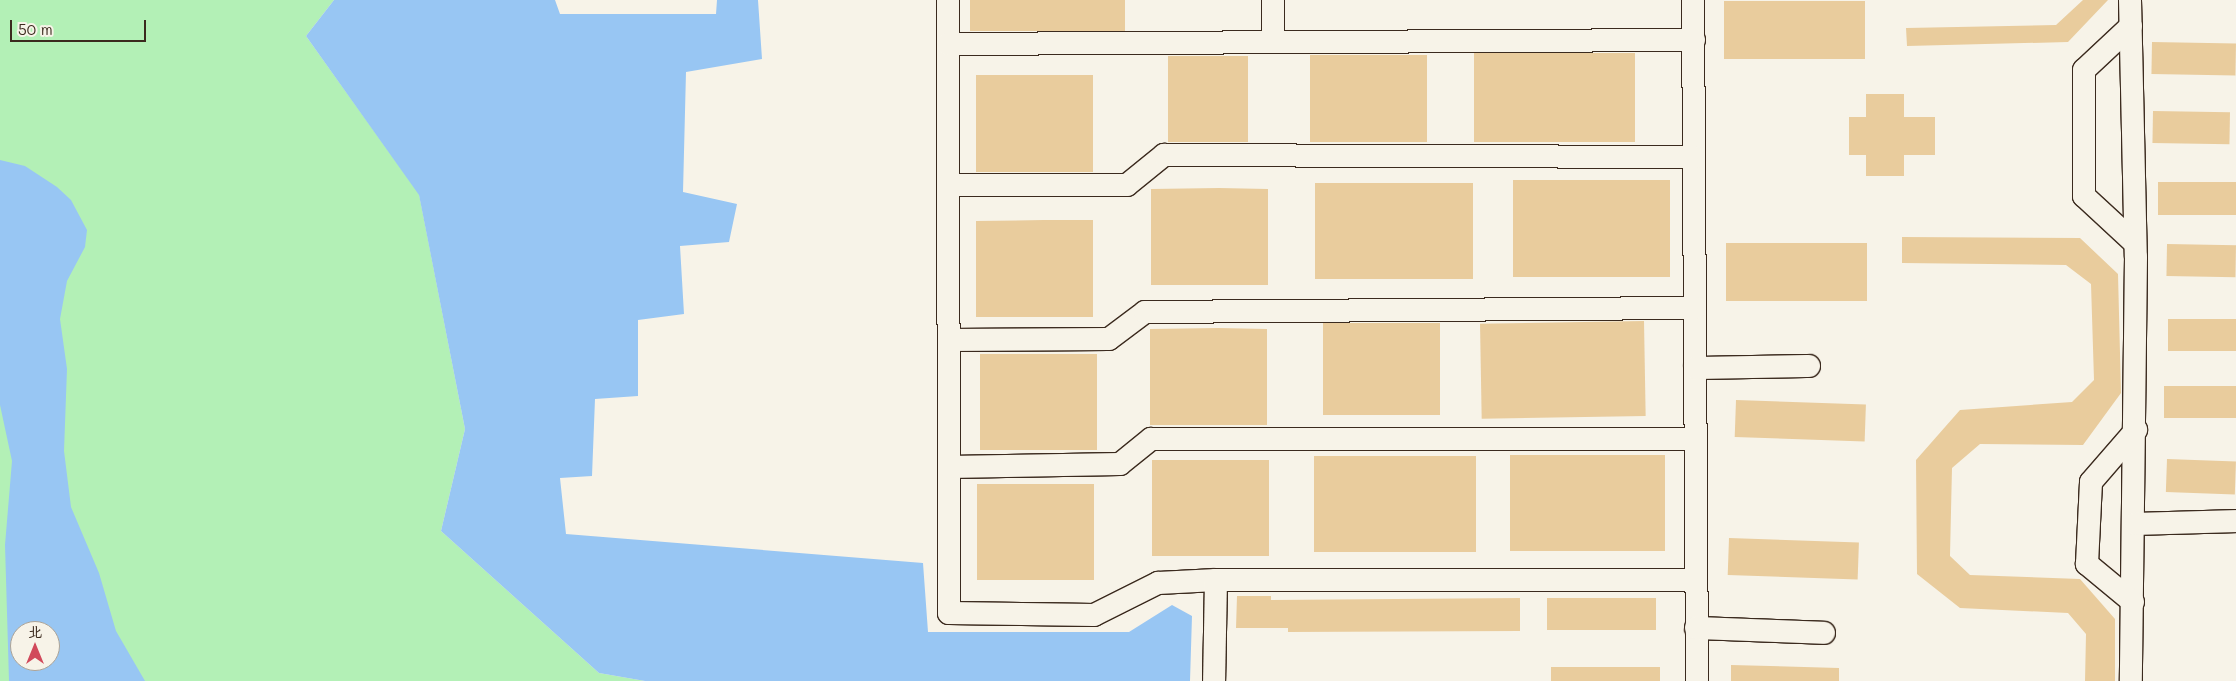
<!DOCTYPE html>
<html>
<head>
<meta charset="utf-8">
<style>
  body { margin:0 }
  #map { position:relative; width:2236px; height:681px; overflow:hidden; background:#f7f3e8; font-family:Mali,"LXGW WenKai TC",sans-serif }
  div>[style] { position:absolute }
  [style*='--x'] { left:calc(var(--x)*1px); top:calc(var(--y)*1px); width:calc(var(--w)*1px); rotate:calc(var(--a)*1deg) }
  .green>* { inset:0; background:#b3f0b6 }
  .water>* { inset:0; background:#98c6f3 }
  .building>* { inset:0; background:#e9cc9d; transform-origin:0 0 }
  .roads { filter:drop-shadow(1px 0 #3b2a1e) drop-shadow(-1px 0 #3b2a1e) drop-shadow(0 1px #3b2a1e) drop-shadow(0 -1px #3b2a1e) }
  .minor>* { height:22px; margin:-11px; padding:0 11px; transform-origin:11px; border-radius:11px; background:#f7f3e8 }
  span { translate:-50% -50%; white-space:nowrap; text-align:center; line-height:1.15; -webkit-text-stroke:4px #f7f3e8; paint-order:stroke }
  .north { position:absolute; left:10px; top:621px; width:50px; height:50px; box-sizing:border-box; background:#f7f3e8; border:1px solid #aca397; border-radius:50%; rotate:0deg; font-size:14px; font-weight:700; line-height:20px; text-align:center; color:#3b2a1e }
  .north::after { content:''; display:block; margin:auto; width:18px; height:22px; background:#d1495b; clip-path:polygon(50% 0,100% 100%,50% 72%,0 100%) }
  .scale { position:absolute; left:10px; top:20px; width:136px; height:22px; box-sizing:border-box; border:2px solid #3b2a1e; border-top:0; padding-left:6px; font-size:15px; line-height:18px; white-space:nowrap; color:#3b2a1e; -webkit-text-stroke:4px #f7f3e8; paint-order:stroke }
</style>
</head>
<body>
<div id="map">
  <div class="green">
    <div style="clip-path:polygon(evenodd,0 0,334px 0,306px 36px,419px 194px,465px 429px,441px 531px,599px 673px,645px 681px,0 681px,0 0,20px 631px,50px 631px,50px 661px,20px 661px,20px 631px)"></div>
  </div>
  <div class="water">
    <div style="clip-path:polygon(334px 0,555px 0,560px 14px,716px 14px,717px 0,758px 0,762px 59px,686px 72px,683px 192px,737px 204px,729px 242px,680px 246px,684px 314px,638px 320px,638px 396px,595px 399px,592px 476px,560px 478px,566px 534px,923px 563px,928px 632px,1129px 632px,1172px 605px,1192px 616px,1190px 681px,645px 681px,599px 673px,441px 531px,465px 429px,419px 195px,306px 36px)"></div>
    <div style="clip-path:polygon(evenodd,0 160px,25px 166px,57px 187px,71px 200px,87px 230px,85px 247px,67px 281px,60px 319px,67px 369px,64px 451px,71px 507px,99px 573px,116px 631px,145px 681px,9px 681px,5px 545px,12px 461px,0 405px,0 160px,20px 631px,50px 631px,50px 661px,20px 661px,20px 631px)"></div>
  </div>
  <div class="building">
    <div style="left:970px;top:0;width:155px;height:31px"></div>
    <div style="clip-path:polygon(2083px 0,2108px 0,2068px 42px,1907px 46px,1906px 28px,2056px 25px)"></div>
    <div style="left:1724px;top:1px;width:141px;height:58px"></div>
    <div style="left:2152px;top:42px;width:84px;height:32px;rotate:1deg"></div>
    <div style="left:1635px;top:53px;width:89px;height:161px;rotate:90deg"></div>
    <div style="left:1310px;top:55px;width:117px;height:87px"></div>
    <div style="left:1168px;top:56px;width:80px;height:86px"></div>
    <div style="left:976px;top:75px;width:117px;height:97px"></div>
    <div style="clip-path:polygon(1866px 94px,1904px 94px,1904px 117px,1935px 117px,1935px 155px,1904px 155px,1904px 176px,1866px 176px,1866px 155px,1849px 155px,1849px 117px,1866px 117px)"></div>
    <div style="left:2153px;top:111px;width:77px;height:32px;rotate:1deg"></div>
    <div style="left:1670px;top:180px;width:97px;height:157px;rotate:90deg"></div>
    <div style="left:2236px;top:182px;width:33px;height:78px;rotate:90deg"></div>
    <div style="left:1473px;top:183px;width:96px;height:158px;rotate:90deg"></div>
    <div style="clip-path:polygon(1219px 188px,1268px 189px,1268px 285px,1151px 285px,1151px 189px)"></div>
    <div style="clip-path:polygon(1044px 220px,1093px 220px,1093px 317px,976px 317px,976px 221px)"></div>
    <div style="clip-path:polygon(1902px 237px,2080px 238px,2118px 274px,2121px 393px,2083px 445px,1980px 444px,1952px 468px,1950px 556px,1970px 575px,2080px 579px,2115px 619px,2115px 681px,2085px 681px,2086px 634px,2068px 613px,1960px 608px,1917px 574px,1916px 460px,1960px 410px,2072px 402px,2094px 380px,2091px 284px,2066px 265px,1902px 263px)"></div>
    <div style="left:1726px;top:243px;width:141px;height:58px"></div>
    <div style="left:2167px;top:244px;width:69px;height:32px;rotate:1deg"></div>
    <div style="left:2236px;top:319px;width:32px;height:68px;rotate:90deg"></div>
    <div style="left:1644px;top:321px;width:95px;height:164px;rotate:89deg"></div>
    <div style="left:1440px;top:323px;width:92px;height:117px;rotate:90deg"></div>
    <div style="clip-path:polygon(1218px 328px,1267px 329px,1267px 425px,1150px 425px,1150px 329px)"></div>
    <div style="left:980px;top:354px;width:117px;height:96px"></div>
    <div style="left:2164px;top:386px;width:72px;height:32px"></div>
    <div style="left:1736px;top:400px;width:130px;height:37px;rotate:2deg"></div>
    <div style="left:1665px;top:455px;width:96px;height:155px;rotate:90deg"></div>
    <div style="left:1314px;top:456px;width:162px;height:96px"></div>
    <div style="left:2167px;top:459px;width:69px;height:33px;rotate:2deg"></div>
    <div style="left:1152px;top:460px;width:117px;height:96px"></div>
    <div style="left:977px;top:484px;width:117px;height:96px"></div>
    <div style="left:1729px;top:538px;width:130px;height:37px;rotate:2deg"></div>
    <div style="clip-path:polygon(1237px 596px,1271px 596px,1271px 600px,1520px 598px,1520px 631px,1288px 632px,1288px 628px,1236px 628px)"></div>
    <div style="left:1547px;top:598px;width:109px;height:32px"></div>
    <div style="clip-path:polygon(1731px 665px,1839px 668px,1839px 681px,1731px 681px)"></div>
    <div style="left:1551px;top:667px;width:109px;height:14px"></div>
  </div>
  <div class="roads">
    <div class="minor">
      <div style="--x:948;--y:0;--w:613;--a:89.91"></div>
      <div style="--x:949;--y:613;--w:145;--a:0.8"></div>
      <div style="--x:1094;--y:615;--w:72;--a:-26.6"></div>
      <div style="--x:1158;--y:583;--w:58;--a:-3"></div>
      <div style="--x:1216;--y:580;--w:101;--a:91.1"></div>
      <div style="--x:1693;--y:0;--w:681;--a:89.66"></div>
      <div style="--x:2130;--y:0;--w:257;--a:88.7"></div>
      <div style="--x:2136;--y:257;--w:424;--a:90.7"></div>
      <div style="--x:2131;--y:26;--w:64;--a:136.9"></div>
      <div style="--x:2084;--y:70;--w:126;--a:90"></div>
      <div style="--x:2084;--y:196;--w:69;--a:42.7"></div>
      <div style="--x:1273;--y:42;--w:42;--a:-90"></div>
      <div style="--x:948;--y:44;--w:746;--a:-0.31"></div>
      <div style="--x:948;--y:185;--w:179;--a:0"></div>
      <div style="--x:1127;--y:185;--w:48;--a:-39"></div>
      <div style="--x:1164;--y:155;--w:530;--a:0.22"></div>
      <div style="--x:949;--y:340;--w:160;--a:-0.4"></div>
      <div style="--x:1109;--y:339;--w:45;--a:-36.9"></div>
      <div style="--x:1145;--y:312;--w:550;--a:-0.42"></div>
      <div style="--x:1695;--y:368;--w:114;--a:-1"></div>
      <div style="--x:949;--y:467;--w:171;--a:-1"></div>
      <div style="--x:1120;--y:464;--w:40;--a:-39"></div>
      <div style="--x:1151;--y:439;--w:545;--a:0"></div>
      <div style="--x:2136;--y:524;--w:100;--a:-1.7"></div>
      <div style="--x:1216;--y:580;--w:480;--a:0"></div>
      <div style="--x:2133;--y:602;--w:60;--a:-140.4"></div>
      <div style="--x:2087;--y:564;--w:82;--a:-87.2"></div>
      <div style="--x:2091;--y:482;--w:69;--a:-49.1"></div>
      <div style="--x:1696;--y:628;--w:128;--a:2.2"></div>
    </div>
  </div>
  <div class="north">北</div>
  <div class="scale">50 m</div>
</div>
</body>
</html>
